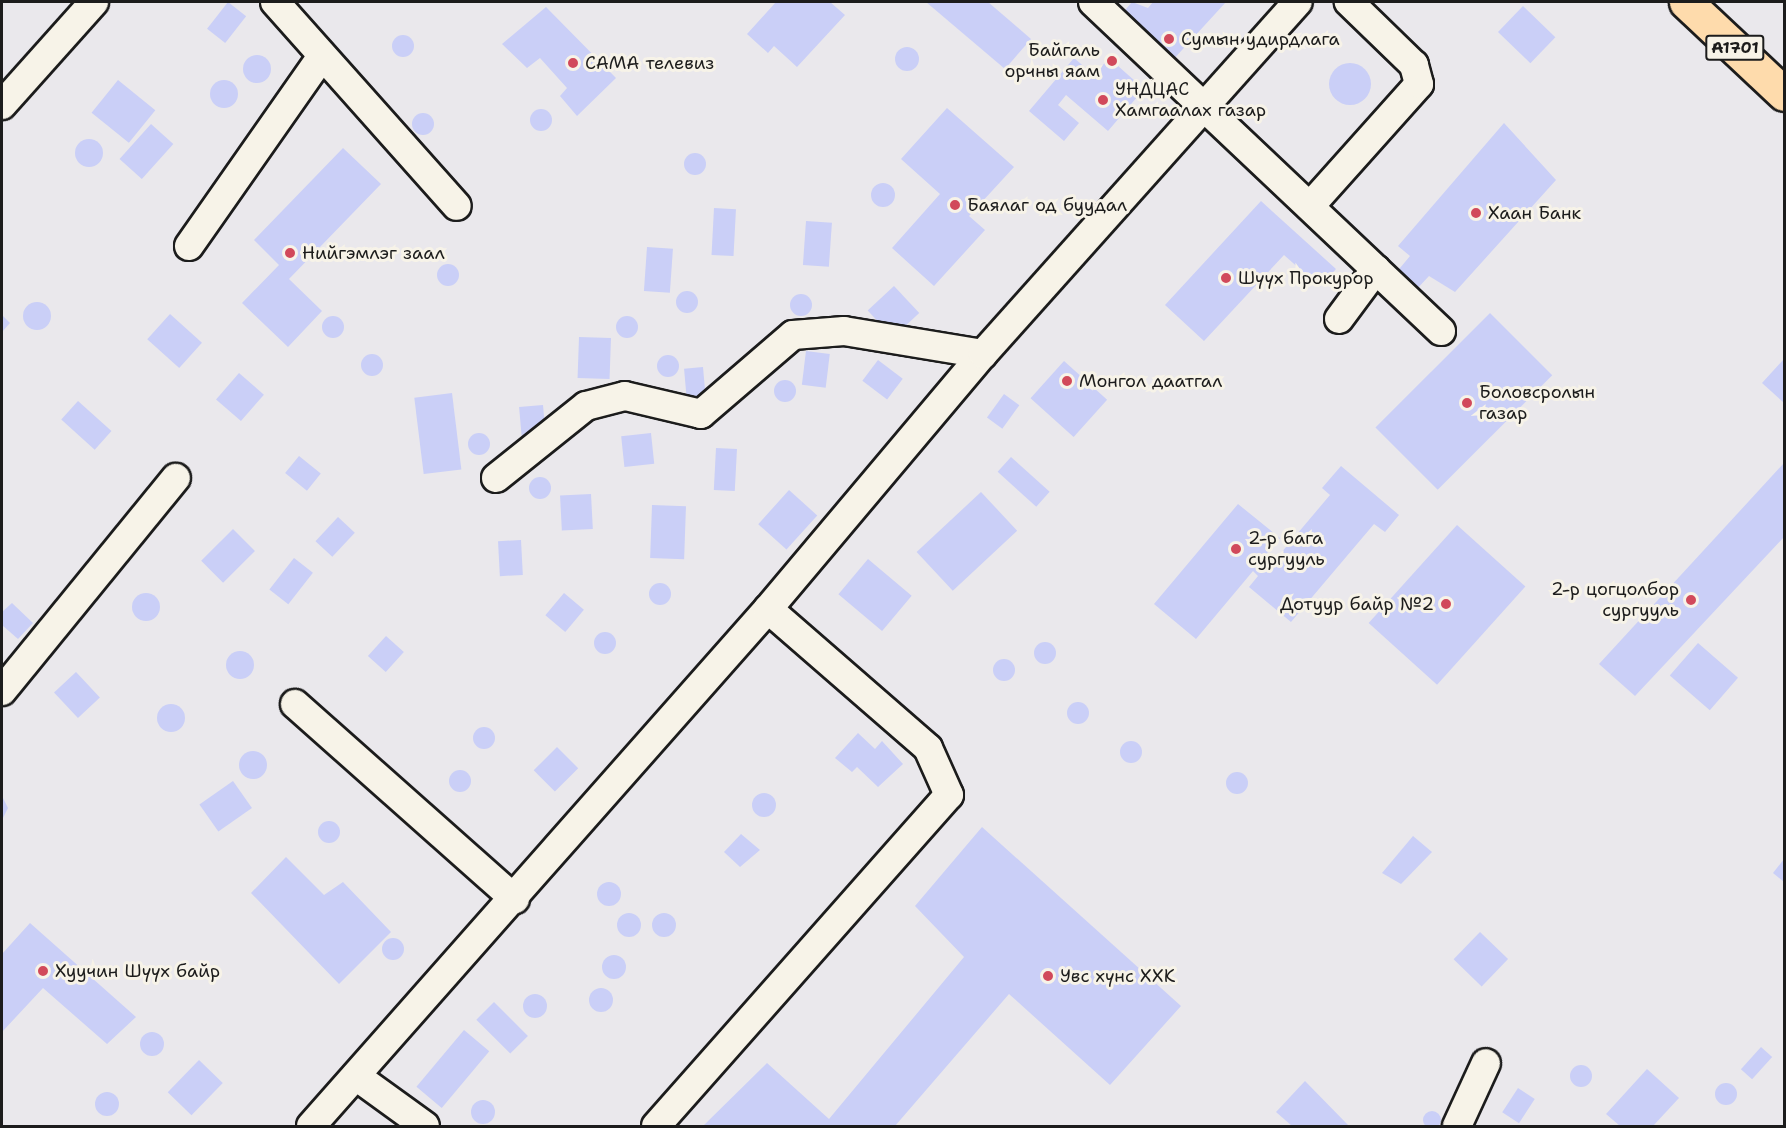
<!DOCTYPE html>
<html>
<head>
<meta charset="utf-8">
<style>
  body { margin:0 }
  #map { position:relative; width:1786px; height:1128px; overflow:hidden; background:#eae8ec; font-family:"Shantell Sans",sans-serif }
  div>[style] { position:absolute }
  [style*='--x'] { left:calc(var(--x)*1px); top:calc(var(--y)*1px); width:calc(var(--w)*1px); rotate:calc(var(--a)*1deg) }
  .building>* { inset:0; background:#cacff7; transform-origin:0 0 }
  .round { border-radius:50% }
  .roads { filter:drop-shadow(2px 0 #1c1c1c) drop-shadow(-2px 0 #1c1c1c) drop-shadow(0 2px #1c1c1c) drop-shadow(0 -2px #1c1c1c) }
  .minor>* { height:28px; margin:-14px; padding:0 14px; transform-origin:14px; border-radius:14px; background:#f7f3e8 }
  .major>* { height:33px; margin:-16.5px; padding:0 16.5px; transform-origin:16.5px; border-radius:16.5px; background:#fedbac }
  .dots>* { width:16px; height:16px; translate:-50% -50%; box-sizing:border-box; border:3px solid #f7f3e8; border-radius:50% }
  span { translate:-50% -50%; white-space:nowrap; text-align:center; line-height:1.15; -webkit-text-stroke:6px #f7f3e8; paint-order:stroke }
  .shield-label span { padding:2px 4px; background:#f7f3e8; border:2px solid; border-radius:4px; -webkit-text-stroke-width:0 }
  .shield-label { font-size:16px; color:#1c1c1c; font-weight:700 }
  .poi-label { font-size:18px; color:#1c1c1c }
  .left { translate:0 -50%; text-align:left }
  .right { translate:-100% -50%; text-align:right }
  .frame { position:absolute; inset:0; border:3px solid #1c1c1c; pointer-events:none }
</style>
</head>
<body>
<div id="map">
  <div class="building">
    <div style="left:228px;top:2px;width:23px;height:34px;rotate:38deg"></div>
    <div style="clip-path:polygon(776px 2px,830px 2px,845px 15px,797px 67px,774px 46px,768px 53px,747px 34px)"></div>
    <div style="clip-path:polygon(926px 2px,988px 2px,1031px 39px,1005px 69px)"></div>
    <div style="clip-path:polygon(1132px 2px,1148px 8px,1153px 2px,1226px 2px,1171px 62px,1120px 16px)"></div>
    <div style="left:1523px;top:6px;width:45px;height:36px;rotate:44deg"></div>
    <div style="clip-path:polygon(546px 7px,616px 78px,577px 116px,560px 96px,567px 88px,540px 58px,527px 68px,502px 44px)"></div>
    <div class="round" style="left:392px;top:35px;width:22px;height:22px"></div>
    <div class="round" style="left:895px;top:47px;width:24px;height:24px"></div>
    <div class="round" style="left:243px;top:55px;width:28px;height:28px"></div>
    <div style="clip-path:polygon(1074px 58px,1094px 75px,1109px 58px,1144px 89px,1108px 131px,1066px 95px,1058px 105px,1079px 123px,1064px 141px,1029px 111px)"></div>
    <div class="round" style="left:1329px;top:63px;width:42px;height:42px"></div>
    <div class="round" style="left:210px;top:80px;width:28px;height:28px"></div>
    <div style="left:118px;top:80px;width:48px;height:42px;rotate:39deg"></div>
    <div style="clip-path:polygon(947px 108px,1014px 167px,969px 216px,985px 230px,934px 286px,892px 248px,940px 194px,901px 159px)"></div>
    <div class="round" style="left:530px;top:109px;width:22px;height:22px"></div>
    <div class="round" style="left:412px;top:113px;width:22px;height:22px"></div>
    <div style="clip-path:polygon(1504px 123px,1556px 180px,1455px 292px,1429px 276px,1415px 291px,1395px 274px,1410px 256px,1398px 246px)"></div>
    <div style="left:151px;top:124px;width:30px;height:47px;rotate:42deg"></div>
    <div class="round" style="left:75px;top:139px;width:28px;height:28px"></div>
    <div style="clip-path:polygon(343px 148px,381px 184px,289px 279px,322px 311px,288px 347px,242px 303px,279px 265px,254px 240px)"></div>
    <div class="round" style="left:684px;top:153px;width:22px;height:22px"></div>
    <div class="round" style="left:871px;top:183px;width:24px;height:24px"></div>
    <div style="clip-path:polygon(1261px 201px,1336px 269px,1320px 287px,1284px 255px,1204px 341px,1165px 305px)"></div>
    <div style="left:714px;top:208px;width:22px;height:47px;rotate:3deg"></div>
    <div style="left:806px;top:221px;width:26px;height:44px;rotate:4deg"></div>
    <div style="left:647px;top:247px;width:26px;height:44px;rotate:4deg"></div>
    <div class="round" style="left:437px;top:264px;width:22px;height:22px"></div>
    <div style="left:894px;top:286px;width:37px;height:36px;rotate:47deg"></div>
    <div class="round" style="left:676px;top:291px;width:22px;height:22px"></div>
    <div class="round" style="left:790px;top:294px;width:22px;height:22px"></div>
    <div class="round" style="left:23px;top:302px;width:28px;height:28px"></div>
    <div style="left:1490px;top:313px;width:88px;height:162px;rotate:45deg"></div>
    <div style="left:170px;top:314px;width:43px;height:34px;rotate:42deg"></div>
    <div style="clip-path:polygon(2px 315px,10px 323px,2px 332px)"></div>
    <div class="round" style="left:616px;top:316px;width:22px;height:22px"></div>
    <div class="round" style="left:322px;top:316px;width:22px;height:22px"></div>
    <div style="left:579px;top:337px;width:32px;height:41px;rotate:2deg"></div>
    <div style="left:806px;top:351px;width:24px;height:34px;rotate:7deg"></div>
    <div class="round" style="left:361px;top:354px;width:22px;height:22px"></div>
    <div class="round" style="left:657px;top:355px;width:22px;height:22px"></div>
    <div style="clip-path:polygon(1784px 359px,1784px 403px,1762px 383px)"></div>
    <div style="left:878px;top:360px;width:31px;height:26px;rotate:37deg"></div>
    <div style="left:1064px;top:361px;width:58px;height:50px;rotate:42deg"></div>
    <div style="left:703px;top:367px;width:36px;height:19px;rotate:85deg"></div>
    <div style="left:239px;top:373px;width:33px;height:35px;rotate:41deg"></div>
    <div class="round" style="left:774px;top:380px;width:22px;height:22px"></div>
    <div style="left:452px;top:393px;width:77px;height:38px;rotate:83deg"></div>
    <div style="left:1004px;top:394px;width:19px;height:29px;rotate:36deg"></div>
    <div style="left:78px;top:401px;width:45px;height:25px;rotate:42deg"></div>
    <div style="left:543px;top:405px;width:32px;height:24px;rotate:85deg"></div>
    <div style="left:651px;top:433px;width:31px;height:30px;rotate:84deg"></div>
    <div class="round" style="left:468px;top:433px;width:22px;height:22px"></div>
    <div style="left:716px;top:448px;width:21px;height:42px;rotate:3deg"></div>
    <div style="left:299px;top:456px;width:28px;height:22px;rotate:39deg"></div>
    <div style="left:1011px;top:457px;width:52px;height:20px;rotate:42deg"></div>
    <div style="clip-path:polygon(1784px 463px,1784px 537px,1635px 696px,1599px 664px)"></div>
    <div style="clip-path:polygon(1341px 466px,1399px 515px,1385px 532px,1374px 524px,1291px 622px,1249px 587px,1258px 576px,1253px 571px,1196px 639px,1154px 604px,1238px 504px,1280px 538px,1262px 559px,1270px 566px,1330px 495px,1322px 488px)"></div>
    <div class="round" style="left:529px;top:477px;width:22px;height:22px"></div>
    <div style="left:789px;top:490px;width:38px;height:46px;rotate:42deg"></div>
    <div style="left:981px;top:492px;width:53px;height:88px;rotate:47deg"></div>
    <div style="left:591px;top:494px;width:35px;height:31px;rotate:87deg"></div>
    <div style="left:652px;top:505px;width:34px;height:53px;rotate:2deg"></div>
    <div style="left:338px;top:517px;width:23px;height:33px;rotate:43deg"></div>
    <div style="left:1457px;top:525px;width:92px;height:132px;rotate:42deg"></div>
    <div style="left:233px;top:529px;width:31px;height:45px;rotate:45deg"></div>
    <div style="left:521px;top:540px;width:35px;height:23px;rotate:87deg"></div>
    <div style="left:294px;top:558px;width:24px;height:40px;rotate:38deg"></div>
    <div style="left:868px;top:559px;width:57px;height:46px;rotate:40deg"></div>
    <div class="round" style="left:649px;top:583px;width:22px;height:22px"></div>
    <div class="round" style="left:132px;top:593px;width:28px;height:28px"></div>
    <div style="left:564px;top:593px;width:26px;height:29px;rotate:40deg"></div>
    <div style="clip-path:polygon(12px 603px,33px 623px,18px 639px,2px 625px,2px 612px)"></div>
    <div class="round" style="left:594px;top:632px;width:22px;height:22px"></div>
    <div style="left:386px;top:636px;width:24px;height:27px;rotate:42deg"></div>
    <div class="round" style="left:1034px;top:642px;width:22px;height:22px"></div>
    <div style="left:1698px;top:643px;width:53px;height:43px;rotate:41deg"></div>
    <div class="round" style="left:226px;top:651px;width:28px;height:28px"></div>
    <div class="round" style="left:993px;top:659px;width:22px;height:22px"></div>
    <div style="left:76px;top:672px;width:35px;height:30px;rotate:47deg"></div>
    <div class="round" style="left:1067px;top:702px;width:22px;height:22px"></div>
    <div class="round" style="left:157px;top:704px;width:28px;height:28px"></div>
    <div class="round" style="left:473px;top:727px;width:22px;height:22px"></div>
    <div style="clip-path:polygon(858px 733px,875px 749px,882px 741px,903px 764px,878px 787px,857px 767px,852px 772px,835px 758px)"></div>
    <div class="round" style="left:1120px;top:741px;width:22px;height:22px"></div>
    <div style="left:557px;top:747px;width:30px;height:33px;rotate:45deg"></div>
    <div class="round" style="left:239px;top:751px;width:28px;height:28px"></div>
    <div class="round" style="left:449px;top:770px;width:22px;height:22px"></div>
    <div class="round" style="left:1226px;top:772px;width:22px;height:22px"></div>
    <div style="left:233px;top:781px;width:33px;height:41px;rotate:55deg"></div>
    <div class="round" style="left:752px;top:793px;width:24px;height:24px"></div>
    <div style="clip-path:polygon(2px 796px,8px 808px,2px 820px)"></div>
    <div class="round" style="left:318px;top:821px;width:22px;height:22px"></div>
    <div style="clip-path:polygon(982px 827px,1181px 1006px,1110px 1085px,1009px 994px,895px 1126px,703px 1126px,767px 1063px,829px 1119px,964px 957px,915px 906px)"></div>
    <div style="clip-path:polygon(741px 834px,760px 850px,740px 867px,724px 852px)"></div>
    <div style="clip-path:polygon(1413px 836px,1432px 852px,1401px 884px,1382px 873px)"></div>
    <div style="clip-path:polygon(286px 857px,324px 895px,343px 882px,391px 932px,339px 984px,251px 893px)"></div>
    <div style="clip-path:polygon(1784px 859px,1784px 882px,1773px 873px)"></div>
    <div class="round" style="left:597px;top:882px;width:24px;height:24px"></div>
    <div class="round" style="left:617px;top:913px;width:24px;height:24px"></div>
    <div class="round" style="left:652px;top:913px;width:24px;height:24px"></div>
    <div style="clip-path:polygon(30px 923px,136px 1017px,107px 1044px,43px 988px,2px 1032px,2px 954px)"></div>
    <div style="left:1480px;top:932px;width:39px;height:38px;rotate:44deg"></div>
    <div class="round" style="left:382px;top:938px;width:22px;height:22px"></div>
    <div class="round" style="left:602px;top:955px;width:24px;height:24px"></div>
    <div class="round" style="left:589px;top:988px;width:24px;height:24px"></div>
    <div class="round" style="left:523px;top:994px;width:24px;height:24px"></div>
    <div style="left:494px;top:1002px;width:48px;height:25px;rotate:45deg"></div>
    <div style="left:464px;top:1030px;width:33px;height:74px;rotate:40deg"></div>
    <div class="round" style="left:140px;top:1032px;width:24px;height:24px"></div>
    <div style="left:1761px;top:1047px;width:15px;height:30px;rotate:42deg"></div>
    <div style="left:199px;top:1060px;width:33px;height:45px;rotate:44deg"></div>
    <div class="round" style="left:1570px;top:1065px;width:22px;height:22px"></div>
    <div style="clip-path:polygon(1647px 1069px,1679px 1098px,1653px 1126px,1620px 1126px,1606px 1114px)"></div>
    <div style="clip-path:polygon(1305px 1081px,1349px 1126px,1292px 1126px,1276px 1112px)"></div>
    <div class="round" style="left:1715px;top:1083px;width:22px;height:22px"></div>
    <div style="left:1518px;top:1088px;width:20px;height:29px;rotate:33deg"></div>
    <div class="round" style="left:95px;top:1092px;width:24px;height:24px"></div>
    <div class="round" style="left:471px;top:1100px;width:24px;height:24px"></div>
    <div class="round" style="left:1423px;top:1111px;width:18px;height:18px"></div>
  </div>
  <div class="roads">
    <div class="minor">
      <div style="--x:275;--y:2;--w:273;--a:48.3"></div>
      <div style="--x:1093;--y:2;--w:479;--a:43.4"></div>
      <div style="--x:2;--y:105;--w:138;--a:-48.2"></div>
      <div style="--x:1311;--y:205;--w:162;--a:-48.2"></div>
      <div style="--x:1419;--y:84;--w:20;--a:-105"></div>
      <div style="--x:1414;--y:65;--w:91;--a:-135.9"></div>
      <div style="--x:189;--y:246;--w:232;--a:-55"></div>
      <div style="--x:1339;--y:319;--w:62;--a:-53.5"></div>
      <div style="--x:496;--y:478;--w:115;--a:-38.7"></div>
      <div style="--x:586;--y:406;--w:40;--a:-14.4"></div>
      <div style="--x:625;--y:396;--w:78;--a:13.3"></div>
      <div style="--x:701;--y:414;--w:121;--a:-40.7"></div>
      <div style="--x:793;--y:335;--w:51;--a:-4.5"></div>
      <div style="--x:844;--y:331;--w:141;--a:9.4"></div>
      <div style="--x:2;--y:691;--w:275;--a:-50.8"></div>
      <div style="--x:295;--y:704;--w:294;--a:41.6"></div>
      <div style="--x:356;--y:1076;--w:85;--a:35.9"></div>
      <div style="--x:311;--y:1126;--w:690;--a:-48.53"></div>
      <div style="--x:768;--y:609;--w:334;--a:-49.9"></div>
      <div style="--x:983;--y:354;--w:472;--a:-48.2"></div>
      <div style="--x:656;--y:1126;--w:442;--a:-48.5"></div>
      <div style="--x:949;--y:795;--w:51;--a:-114.1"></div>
      <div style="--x:928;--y:748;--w:212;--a:-139"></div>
      <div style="--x:1457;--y:1126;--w:69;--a:-65.3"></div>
    </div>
    <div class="major">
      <div style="--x:1686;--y:2;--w:134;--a:43.2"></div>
    </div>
  </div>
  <div class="dots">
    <div style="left:1169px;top:39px;background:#d1495b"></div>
    <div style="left:1112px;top:61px;background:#d1495b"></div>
    <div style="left:573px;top:63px;background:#d1495b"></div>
    <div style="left:1103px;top:100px;background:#d1495b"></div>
    <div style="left:955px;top:205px;background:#d1495b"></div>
    <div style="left:1476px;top:213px;background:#d1495b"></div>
    <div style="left:290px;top:253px;background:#d1495b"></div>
    <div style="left:1226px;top:278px;background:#d1495b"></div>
    <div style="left:1067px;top:381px;background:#d1495b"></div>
    <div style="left:1467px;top:403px;background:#d1495b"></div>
    <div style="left:1236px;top:549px;background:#d1495b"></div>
    <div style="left:1691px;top:600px;background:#d1495b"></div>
    <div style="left:1446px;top:604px;background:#d1495b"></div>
    <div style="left:43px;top:971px;background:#d1495b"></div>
    <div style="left:1048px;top:976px;background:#d1495b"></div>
  </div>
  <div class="shield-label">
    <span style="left:1735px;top:48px">A1701</span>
  </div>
  <div class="poi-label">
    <span class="left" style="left:1181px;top:39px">Сумын удирдлага</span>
    <span class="right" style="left:1100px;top:61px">Байгаль<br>орчны яам</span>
    <span class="left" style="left:585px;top:63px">САМА телевиз</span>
    <span class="left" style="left:1115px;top:100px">УНДЦАС<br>Хамгаалах газар</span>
    <span class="left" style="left:967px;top:205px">Баялаг од буудал</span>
    <span class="left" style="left:1488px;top:213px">Хаан Банк</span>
    <span class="left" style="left:302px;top:253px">Нийгэмлэг заал</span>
    <span class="left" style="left:1238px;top:278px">Шүүх Прокурор</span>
    <span class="left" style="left:1079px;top:381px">Монгол даатгал</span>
    <span class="left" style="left:1479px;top:403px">Боловсролын<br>газар</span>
    <span class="left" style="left:1248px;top:549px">2-р бага<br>сургууль</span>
    <span class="right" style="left:1679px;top:600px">2-р цогцолбор<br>сургууль</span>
    <span class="right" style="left:1434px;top:604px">Дотуур байр №2</span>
    <span class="left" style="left:55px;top:971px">Хуучин Шүүх байр</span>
    <span class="left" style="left:1060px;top:976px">Увс хүнс ХХК</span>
  </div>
  <div class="frame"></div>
</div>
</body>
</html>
